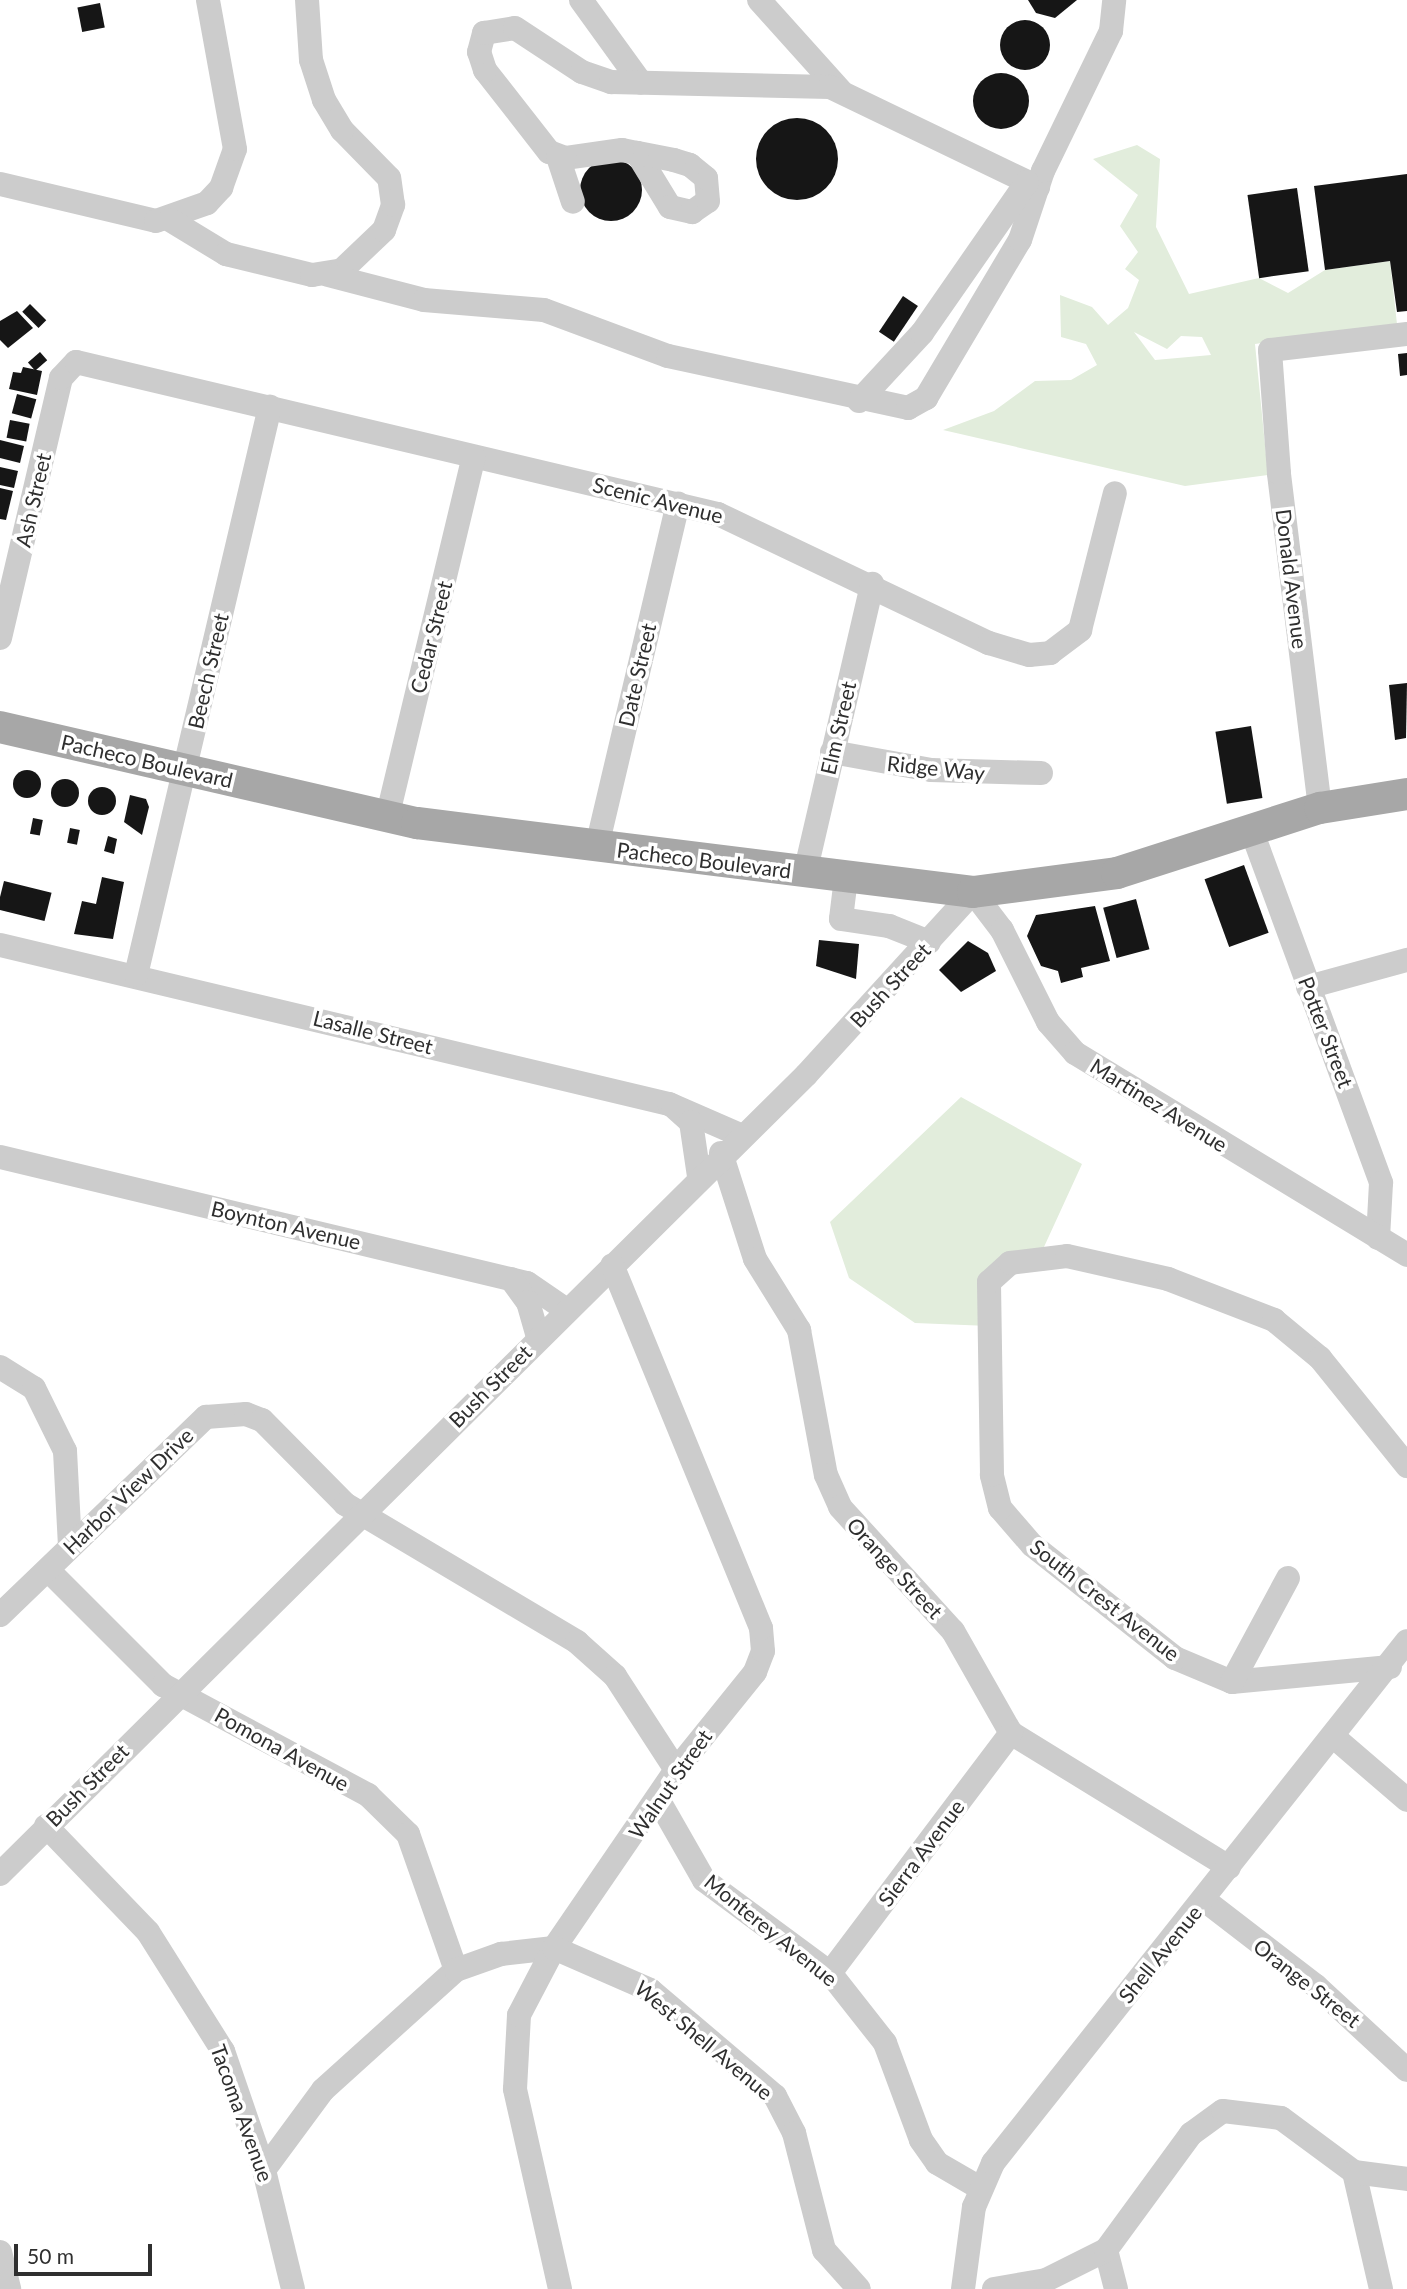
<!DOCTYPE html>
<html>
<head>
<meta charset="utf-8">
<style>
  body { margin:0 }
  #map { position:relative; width:1407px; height:2289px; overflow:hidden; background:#fff; font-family:Lato,sans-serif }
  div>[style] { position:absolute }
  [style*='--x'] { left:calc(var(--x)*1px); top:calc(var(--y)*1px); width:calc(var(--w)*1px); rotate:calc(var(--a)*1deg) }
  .green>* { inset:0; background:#e2eddc }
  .building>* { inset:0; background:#161616; transform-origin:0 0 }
  .round { border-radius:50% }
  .minor>* { height:24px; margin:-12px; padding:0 12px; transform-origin:12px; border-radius:12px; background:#ccc }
  .major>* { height:32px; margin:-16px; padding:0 16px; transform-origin:16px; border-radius:16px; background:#a7a7a7 }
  span { translate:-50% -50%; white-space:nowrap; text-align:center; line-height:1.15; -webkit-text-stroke:7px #fff; paint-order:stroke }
  .street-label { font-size:21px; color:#2f2f2f }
  .scale { position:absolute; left:14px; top:2244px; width:138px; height:32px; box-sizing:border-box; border:4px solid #2f2f2f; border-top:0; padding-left:9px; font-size:21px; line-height:24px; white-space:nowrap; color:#2f2f2f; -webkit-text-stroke:5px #fff; paint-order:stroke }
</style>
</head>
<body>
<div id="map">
  <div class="green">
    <div style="clip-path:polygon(evenodd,1137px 145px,1160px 159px,1156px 227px,1189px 294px,1259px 278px,1288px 293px,1325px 270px,1390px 261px,1397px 324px,1255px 344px,1268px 475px,1185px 486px,943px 430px,994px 411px,1035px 381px,1071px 380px,1097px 365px,1086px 344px,1061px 337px,1060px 295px,1092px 307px,1108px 325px,1128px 308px,1139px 280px,1125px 269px,1138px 252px,1120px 226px,1138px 195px,1093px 159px,1137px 145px,1134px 332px,1167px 349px,1181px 336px,1202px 337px,1211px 355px,1155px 360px,1134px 332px)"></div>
    <div style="clip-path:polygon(961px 1097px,1082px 1164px,1038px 1260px,989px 1282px,989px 1326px,915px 1323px,849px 1278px,830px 1222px)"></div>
  </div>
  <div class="building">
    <div style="clip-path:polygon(1028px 0,1077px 0,1055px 18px,1036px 13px)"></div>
    <div style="left:100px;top:3px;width:25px;height:23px;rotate:79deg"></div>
    <div class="round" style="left:1000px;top:20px;width:50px;height:50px"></div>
    <div class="round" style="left:973px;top:73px;width:56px;height:56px"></div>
    <div class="round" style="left:756px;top:118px;width:82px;height:82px"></div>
    <div class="round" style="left:580px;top:159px;width:62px;height:62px"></div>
    <div style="clip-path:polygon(1407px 174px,1407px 311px,1397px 312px,1390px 261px,1325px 270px,1314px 186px)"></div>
    <div style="left:1297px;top:188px;width:84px;height:50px;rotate:82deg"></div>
    <div style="left:903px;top:296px;width:18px;height:43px;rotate:34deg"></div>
    <div style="left:30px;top:304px;width:23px;height:11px;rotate:45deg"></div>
    <div style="clip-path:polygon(17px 311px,33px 328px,8px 348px,0 340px,0 321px)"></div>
    <div style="left:40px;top:352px;width:11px;height:16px;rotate:49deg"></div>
    <div style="clip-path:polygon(1407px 353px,1407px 375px,1400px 376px,1398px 354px)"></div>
    <div style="clip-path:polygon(23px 367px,42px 371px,37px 395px,9px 389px,13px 372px,21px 373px)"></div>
    <div style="left:17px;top:394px;width:20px;height:20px;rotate:15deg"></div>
    <div style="left:10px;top:420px;width:20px;height:18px;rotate:11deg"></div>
    <div style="clip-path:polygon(0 440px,24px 446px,20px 463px,0 458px)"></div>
    <div style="clip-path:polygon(0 467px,18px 471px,14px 488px,0 485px)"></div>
    <div style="clip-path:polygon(0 488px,13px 491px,6px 520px,0 519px)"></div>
    <div style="clip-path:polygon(1407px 683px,1406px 738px,1395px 740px,1389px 685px)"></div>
    <div style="left:1251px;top:726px;width:73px;height:36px;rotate:81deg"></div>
    <div class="round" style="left:13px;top:770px;width:28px;height:28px"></div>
    <div class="round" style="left:51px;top:779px;width:28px;height:28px"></div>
    <div class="round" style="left:88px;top:787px;width:28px;height:28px"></div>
    <div style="clip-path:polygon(130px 795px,146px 799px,149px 807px,142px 835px,124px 822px)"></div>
    <div style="left:33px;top:818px;width:10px;height:16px;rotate:11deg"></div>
    <div style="left:70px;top:828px;width:10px;height:15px;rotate:11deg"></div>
    <div style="clip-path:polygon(108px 836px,117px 839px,114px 854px,104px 851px)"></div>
    <div style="left:1244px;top:865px;width:72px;height:42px;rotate:70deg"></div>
    <div style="clip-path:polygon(102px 877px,124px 882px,113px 939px,74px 934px,82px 901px,96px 904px)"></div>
    <div style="left:4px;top:881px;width:49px;height:29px;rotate:14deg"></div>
    <div style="left:1136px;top:899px;width:52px;height:34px;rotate:75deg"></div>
    <div style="clip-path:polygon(1095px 906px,1110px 961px,1081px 968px,1083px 977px,1061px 983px,1058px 971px,1041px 966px,1027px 936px,1036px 915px)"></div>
    <div style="clip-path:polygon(819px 940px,859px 944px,856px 979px,816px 966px)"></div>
    <div style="clip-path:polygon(968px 941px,988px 953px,996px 971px,961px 992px,939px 970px)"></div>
  </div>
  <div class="minor">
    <div style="--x:581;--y:0;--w:102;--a:54.1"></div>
    <div style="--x:759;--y:0;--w:122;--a:48"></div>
    <div style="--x:637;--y:153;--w:63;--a:58.6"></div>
    <div style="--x:670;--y:207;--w:23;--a:13"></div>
    <div style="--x:692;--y:212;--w:19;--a:-35"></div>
    <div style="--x:708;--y:201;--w:23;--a:-95"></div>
    <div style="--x:706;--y:178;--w:21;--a:-141"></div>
    <div style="--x:690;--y:165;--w:17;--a:-163"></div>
    <div style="--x:674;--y:160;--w:38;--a:-169"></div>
    <div style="--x:637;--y:153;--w:15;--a:-169"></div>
    <div style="--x:622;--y:150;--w:58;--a:172"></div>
    <div style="--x:565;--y:158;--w:17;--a:-159"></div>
    <div style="--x:549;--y:152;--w:104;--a:-128"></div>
    <div style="--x:485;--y:70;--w:19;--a:-108"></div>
    <div style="--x:479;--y:52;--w:20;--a:-75"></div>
    <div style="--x:484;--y:33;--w:31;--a:-9"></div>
    <div style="--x:515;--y:28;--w:80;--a:33.3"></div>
    <div style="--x:582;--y:72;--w:31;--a:19"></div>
    <div style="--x:611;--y:82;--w:219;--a:1.3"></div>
    <div style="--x:830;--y:87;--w:231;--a:25.7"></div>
    <div style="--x:558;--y:157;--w:47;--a:71.6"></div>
    <div style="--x:0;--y:184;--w:160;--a:13.3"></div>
    <div style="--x:156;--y:221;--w:54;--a:-19.4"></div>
    <div style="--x:207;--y:203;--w:21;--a:-47"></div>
    <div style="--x:221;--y:188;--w:41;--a:-70.3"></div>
    <div style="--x:235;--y:149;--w:151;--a:-100.3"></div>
    <div style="--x:170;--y:220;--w:66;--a:31.3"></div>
    <div style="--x:226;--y:254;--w:89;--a:13.7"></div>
    <div style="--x:312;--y:275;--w:30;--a:-9"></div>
    <div style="--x:342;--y:270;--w:58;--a:-43.6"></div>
    <div style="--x:384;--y:230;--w:27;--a:-70"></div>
    <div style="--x:393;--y:205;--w:27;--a:-98"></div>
    <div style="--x:389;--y:178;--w:67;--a:-134.4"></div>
    <div style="--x:342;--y:130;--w:35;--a:-121"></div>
    <div style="--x:324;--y:100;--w:42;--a:-108"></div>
    <div style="--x:311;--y:60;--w:60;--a:-93.8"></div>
    <div style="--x:328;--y:275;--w:99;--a:14.6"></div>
    <div style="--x:424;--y:300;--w:120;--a:4.8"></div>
    <div style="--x:544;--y:310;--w:132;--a:20.4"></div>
    <div style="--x:668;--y:356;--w:246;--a:12.2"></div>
    <div style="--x:908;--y:408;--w:21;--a:-29"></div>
    <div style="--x:926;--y:398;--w:184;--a:-59.3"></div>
    <div style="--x:1020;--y:240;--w:73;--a:-71.6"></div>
    <div style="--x:1043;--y:171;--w:156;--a:-64.1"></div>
    <div style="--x:1111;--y:31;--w:31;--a:-84"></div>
    <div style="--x:859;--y:401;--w:93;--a:-47.2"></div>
    <div style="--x:922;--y:333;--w:184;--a:-55.2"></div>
    <div style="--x:0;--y:638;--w:267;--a:-76.8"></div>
    <div style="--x:61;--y:378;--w:22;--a:-47"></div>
    <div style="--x:76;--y:362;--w:660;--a:13.32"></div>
    <div style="--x:718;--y:514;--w:300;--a:25.5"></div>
    <div style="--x:989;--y:643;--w:42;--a:16.7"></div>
    <div style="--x:1029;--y:655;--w:21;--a:-5"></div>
    <div style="--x:1050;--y:653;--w:38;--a:-37"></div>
    <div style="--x:1080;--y:630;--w:141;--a:-75.7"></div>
    <div style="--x:832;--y:752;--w:101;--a:10.3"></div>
    <div style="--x:931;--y:770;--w:110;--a:1.6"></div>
    <div style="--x:1320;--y:808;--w:337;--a:-97"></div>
    <div style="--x:1279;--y:473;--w:123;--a:-94.2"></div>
    <div style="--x:1270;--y:350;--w:138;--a:-6.7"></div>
    <div style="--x:387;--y:818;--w:371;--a:-76.5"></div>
    <div style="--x:1251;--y:829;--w:377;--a:69.8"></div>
    <div style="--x:1381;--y:1183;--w:55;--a:93.1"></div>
    <div style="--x:597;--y:846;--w:352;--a:-76.7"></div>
    <div style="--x:805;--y:873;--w:297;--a:-76.9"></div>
    <div style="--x:846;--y:878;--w:41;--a:97"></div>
    <div style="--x:841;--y:919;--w:49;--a:8.3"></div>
    <div style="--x:889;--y:926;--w:43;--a:21.8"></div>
    <div style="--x:0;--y:945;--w:688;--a:13.37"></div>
    <div style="--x:669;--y:1104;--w:77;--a:23.6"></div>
    <div style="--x:136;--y:975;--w:584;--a:-76.73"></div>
    <div style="--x:1308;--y:987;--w:103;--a:-15.3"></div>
    <div style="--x:673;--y:1106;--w:24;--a:42"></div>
    <div style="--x:691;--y:1122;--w:55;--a:81.6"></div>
    <div style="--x:721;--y:1153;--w:111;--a:72.2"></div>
    <div style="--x:755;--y:1259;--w:84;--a:58.2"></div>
    <div style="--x:799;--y:1330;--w:147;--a:79.5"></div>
    <div style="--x:826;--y:1475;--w:35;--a:66"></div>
    <div style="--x:840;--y:1507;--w:168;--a:47.7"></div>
    <div style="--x:953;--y:1631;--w:117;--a:60.4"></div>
    <div style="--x:1011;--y:1733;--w:256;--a:31.6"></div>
    <div style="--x:0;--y:1157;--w:542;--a:13.45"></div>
    <div style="--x:527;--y:1283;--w:46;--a:34.4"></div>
    <div style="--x:511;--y:1279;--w:29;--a:54"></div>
    <div style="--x:528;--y:1302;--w:36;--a:74"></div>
    <div style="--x:0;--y:1367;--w:40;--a:32"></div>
    <div style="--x:34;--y:1388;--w:70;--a:63.8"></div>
    <div style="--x:65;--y:1451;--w:94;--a:87"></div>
    <div style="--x:48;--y:1570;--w:163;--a:45"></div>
    <div style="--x:163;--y:1685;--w:233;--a:28.2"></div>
    <div style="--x:368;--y:1795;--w:56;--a:44.3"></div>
    <div style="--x:408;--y:1834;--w:144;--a:70.6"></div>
    <div style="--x:0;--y:1615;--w:286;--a:-43.9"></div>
    <div style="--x:206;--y:1417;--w:40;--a:-4.3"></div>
    <div style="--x:246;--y:1414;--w:17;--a:21"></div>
    <div style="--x:262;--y:1420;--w:118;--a:45.3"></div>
    <div style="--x:345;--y:1504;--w:270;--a:30.7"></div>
    <div style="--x:577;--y:1642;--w:51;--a:41.8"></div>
    <div style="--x:615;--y:1676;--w:112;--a:57"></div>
    <div style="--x:1390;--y:1667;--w:159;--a:174.6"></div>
    <div style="--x:1232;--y:1682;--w:62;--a:-157.2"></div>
    <div style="--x:1175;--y:1658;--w:182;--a:-141.7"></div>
    <div style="--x:1032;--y:1545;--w:49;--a:-130.9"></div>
    <div style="--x:1000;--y:1508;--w:34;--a:-104"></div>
    <div style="--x:992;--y:1475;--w:193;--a:-90.9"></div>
    <div style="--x:989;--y:1282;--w:28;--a:-42"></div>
    <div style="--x:1010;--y:1263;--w:57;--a:-7"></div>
    <div style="--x:1067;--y:1256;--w:104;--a:12.8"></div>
    <div style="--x:1168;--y:1279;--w:114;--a:21.1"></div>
    <div style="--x:1274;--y:1320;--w:60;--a:39.6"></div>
    <div style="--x:1320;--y:1358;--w:139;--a:51.1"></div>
    <div style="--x:1232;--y:1682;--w:118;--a:-61.7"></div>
    <div style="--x:1335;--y:1738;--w:95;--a:40.7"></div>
    <div style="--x:659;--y:1801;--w:91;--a:60.3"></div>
    <div style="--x:704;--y:1880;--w:157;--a:36.4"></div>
    <div style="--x:830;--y:1973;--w:89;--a:51.8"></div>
    <div style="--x:885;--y:2043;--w:103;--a:69.6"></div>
    <div style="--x:921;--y:2140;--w:28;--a:55"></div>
    <div style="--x:937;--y:2163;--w:50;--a:30.2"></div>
    <div style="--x:46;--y:1826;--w:147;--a:46.1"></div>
    <div style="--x:148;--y:1932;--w:141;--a:57.8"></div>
    <div style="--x:223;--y:2051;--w:126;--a:71"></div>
    <div style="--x:264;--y:2170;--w:122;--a:76.3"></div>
    <div style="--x:0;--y:1874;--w:1135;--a:-44.75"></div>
    <div style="--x:806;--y:1075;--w:248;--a:-47.6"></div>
    <div style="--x:973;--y:892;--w:48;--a:52.7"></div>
    <div style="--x:1002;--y:930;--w:103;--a:63.4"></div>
    <div style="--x:1048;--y:1022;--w:41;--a:48.9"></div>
    <div style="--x:1075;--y:1053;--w:389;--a:31.3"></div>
    <div style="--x:1203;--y:1899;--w:143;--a:37.6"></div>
    <div style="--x:1316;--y:1986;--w:124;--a:42.7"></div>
    <div style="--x:830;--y:1973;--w:301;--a:-53"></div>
    <div style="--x:264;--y:2170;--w:99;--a:-53.6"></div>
    <div style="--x:323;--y:2090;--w:179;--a:-42.1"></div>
    <div style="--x:456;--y:1970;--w:48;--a:-19.6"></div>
    <div style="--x:501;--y:1954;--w:53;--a:-6.5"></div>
    <div style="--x:554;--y:1948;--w:216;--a:-55.6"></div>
    <div style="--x:676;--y:1770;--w:126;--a:-51.1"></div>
    <div style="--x:755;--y:1672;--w:22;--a:-69"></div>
    <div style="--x:763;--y:1651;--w:23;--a:-95"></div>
    <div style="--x:761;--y:1628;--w:392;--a:-112.3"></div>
    <div style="--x:1354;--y:2172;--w:120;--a:77"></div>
    <div style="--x:1106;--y:2250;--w:40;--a:75.6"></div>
    <div style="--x:0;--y:2252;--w:38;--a:76"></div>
    <div style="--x:560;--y:2289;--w:205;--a:-102.7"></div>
    <div style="--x:515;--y:2089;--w:74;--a:-86.9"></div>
    <div style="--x:519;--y:2015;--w:76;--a:-62.4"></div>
    <div style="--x:554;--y:1948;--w:105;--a:23.6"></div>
    <div style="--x:650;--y:1990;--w:164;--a:40.3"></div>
    <div style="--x:775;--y:2096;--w:42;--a:62.8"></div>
    <div style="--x:794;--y:2133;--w:121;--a:75.6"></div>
    <div style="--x:824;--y:2250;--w:52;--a:48.1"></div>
    <div style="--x:963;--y:2289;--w:83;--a:-82.4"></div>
    <div style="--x:974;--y:2207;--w:48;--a:-66.6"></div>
    <div style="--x:993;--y:2163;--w:666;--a:-51.58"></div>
    <div style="--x:994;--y:2289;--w:53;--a:-9.8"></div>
    <div style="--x:1046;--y:2280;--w:67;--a:-26.6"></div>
    <div style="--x:1106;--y:2250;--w:144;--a:-53.8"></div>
    <div style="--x:1191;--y:2134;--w:39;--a:-36"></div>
    <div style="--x:1223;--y:2111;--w:58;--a:6.9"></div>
    <div style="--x:1281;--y:2118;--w:91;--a:36.5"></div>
    <div style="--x:1354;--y:2172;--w:53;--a:7.5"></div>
  </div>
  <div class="major">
    <div style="--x:0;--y:727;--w:428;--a:13"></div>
    <div style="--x:417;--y:823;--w:560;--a:7.07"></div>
    <div style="--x:973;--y:892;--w:145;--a:-7.5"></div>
    <div style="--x:1117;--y:873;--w:213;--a:-17.8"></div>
    <div style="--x:1320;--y:808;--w:88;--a:-9.1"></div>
  </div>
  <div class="street-label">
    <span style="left:33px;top:500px;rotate:-77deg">Ash Street</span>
    <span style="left:658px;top:500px;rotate:14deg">Scenic Avenue</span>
    <span style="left:1292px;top:579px;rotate:83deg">Donald Avenue</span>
    <span style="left:431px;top:637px;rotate:-76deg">Cedar Street</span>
    <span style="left:208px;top:671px;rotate:-77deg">Beech Street</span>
    <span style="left:637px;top:675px;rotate:-77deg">Date Street</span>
    <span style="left:838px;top:728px;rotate:-77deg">Elm Street</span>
    <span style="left:147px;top:761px;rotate:13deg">Pacheco Boulevard</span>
    <span style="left:936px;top:768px;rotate:6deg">Ridge Way</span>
    <span style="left:704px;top:860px;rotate:7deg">Pacheco Boulevard</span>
    <span style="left:890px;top:985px;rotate:-47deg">Bush Street</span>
    <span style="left:373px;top:1032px;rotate:14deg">Lasalle Street</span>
    <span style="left:1326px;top:1032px;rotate:69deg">Potter Street</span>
    <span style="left:1159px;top:1105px;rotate:32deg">Martinez Avenue</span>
    <span style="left:286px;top:1225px;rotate:13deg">Boynton Avenue</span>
    <span style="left:490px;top:1386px;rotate:-45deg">Bush Street</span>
    <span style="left:128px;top:1491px;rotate:-44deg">Harbor View Drive</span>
    <span style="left:895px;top:1568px;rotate:47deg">Orange Street</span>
    <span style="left:1105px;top:1600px;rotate:38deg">South Crest Avenue</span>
    <span style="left:282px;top:1749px;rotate:29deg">Pomona Avenue</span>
    <span style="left:670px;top:1784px;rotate:-55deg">Walnut Street</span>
    <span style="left:87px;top:1785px;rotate:-45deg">Bush Street</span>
    <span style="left:921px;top:1853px;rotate:-53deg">Sierra Avenue</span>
    <span style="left:771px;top:1930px;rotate:39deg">Monterey Avenue</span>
    <span style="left:1160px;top:1954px;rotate:-51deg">Shell Avenue</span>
    <span style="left:1307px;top:1983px;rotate:38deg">Orange Street</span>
    <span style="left:704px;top:2040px;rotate:40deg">West Shell Avenue</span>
    <span style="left:242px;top:2113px;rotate:70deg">Tacoma Avenue</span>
  </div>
  <div class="scale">50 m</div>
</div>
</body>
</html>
